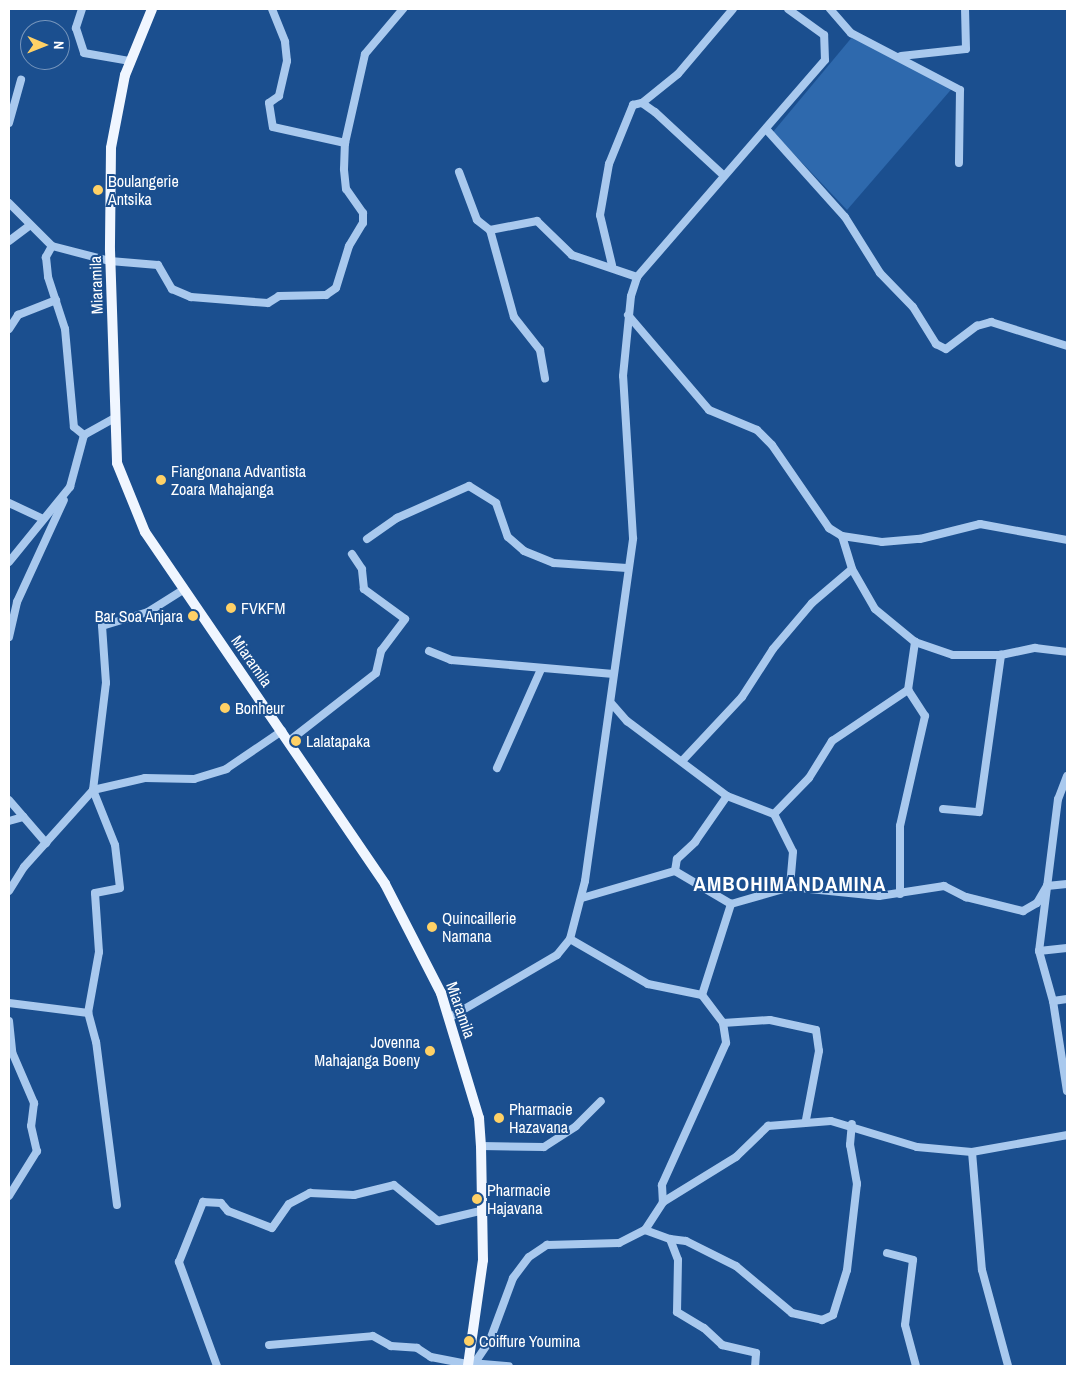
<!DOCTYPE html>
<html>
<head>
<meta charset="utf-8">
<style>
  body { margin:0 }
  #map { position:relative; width:1076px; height:1375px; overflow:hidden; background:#1b4f8f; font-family:"Archivo Narrow",sans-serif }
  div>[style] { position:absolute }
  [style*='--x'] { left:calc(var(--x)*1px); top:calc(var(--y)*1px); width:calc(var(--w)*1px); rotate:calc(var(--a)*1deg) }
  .green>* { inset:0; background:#2e69ad }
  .minor>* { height:8px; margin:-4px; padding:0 4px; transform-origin:4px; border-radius:4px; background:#a9c9ee }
  .major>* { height:10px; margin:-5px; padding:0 5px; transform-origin:5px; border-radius:5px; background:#f0f6ff }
  .dots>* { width:14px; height:14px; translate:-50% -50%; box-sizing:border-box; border:2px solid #1b4f8f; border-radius:50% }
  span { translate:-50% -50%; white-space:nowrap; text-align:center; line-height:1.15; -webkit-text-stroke:4px #1b4f8f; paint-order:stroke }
  .poi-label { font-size:16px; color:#fff }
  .left { translate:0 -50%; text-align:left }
  .right { translate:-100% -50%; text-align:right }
  .street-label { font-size:16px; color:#fff }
  .district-label { font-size:21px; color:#fff; font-weight:700; letter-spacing:1px }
  .frame { position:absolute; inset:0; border:10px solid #fff; pointer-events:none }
  .north { position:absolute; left:20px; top:20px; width:50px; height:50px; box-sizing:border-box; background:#1b4f8f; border:1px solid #7695bc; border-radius:50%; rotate:91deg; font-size:14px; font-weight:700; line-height:20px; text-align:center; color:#fff }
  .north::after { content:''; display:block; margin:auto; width:18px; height:22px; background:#ffd166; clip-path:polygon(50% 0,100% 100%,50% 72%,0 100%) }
</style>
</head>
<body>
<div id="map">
  <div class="green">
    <div style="clip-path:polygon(853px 36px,955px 85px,847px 210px,773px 132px)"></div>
  </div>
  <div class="minor">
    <div style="--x:82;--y:9;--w:20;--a:108"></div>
    <div style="--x:76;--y:28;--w:26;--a:72"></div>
    <div style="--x:84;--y:53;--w:47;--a:9.9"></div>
    <div style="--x:272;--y:9;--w:35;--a:68"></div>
    <div style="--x:285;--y:42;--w:19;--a:84"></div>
    <div style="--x:287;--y:61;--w:36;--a:103"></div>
    <div style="--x:279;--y:96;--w:12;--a:145"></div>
    <div style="--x:269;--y:103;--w:24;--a:81"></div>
    <div style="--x:273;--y:127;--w:74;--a:12.5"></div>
    <div style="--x:830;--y:9;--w:32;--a:49"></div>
    <div style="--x:851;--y:33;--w:123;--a:27.6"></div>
    <div style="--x:960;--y:90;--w:73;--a:90.8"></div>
    <div style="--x:901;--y:56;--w:65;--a:-6.1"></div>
    <div style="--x:966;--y:49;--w:40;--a:-91.4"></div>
    <div style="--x:642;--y:103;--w:46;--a:-38.9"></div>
    <div style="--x:678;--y:74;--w:85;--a:-49.8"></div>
    <div style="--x:9;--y:123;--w:45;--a:-74.4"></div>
    <div style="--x:766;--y:129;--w:118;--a:48.1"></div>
    <div style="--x:845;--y:217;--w:66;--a:58"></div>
    <div style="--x:880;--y:273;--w:47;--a:45.9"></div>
    <div style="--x:913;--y:307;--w:44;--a:58.1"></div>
    <div style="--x:936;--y:344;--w:11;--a:27"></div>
    <div style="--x:946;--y:349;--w:39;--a:-37"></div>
    <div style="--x:977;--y:326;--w:15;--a:-16"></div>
    <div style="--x:991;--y:322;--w:80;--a:17.5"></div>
    <div style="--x:459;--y:172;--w:51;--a:69.4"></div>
    <div style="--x:477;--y:220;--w:16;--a:38"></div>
    <div style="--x:490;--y:230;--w:48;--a:-10.8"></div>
    <div style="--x:537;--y:221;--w:49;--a:44.2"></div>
    <div style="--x:572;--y:255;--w:69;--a:18.7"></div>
    <div style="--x:9;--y:203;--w:61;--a:45"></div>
    <div style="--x:52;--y:246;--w:60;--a:14.5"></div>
    <div style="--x:110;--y:261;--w:48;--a:4.8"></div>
    <div style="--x:158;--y:265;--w:28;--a:60"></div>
    <div style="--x:172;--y:289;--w:21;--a:23"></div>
    <div style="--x:191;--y:297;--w:77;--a:4.5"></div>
    <div style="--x:268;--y:303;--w:13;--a:-32"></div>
    <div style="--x:279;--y:296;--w:47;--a:-1.2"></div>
    <div style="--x:326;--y:295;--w:12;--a:-35"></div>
    <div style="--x:336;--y:288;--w:44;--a:-72.8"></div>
    <div style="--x:349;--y:246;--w:27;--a:-59"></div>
    <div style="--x:363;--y:223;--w:10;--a:-90"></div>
    <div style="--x:363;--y:213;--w:29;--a:-125"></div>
    <div style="--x:346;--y:189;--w:20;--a:-96"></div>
    <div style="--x:344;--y:169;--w:26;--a:-88"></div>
    <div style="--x:345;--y:143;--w:91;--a:-77.3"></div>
    <div style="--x:365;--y:54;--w:59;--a:-49.8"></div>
    <div style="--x:490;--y:230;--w:90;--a:74.6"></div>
    <div style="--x:514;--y:317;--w:42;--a:51.8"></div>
    <div style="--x:540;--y:350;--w:29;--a:80"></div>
    <div style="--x:9;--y:241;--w:25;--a:-37"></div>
    <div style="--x:52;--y:246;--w:13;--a:119"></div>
    <div style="--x:46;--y:257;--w:20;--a:84"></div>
    <div style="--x:48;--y:277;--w:55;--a:71.9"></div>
    <div style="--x:65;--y:329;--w:98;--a:84.8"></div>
    <div style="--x:74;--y:427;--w:13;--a:39"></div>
    <div style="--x:612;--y:265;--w:51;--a:-103.5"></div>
    <div style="--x:600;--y:215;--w:52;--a:-80"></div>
    <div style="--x:609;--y:164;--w:64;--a:-67.9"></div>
    <div style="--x:633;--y:105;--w:9;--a:-13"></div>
    <div style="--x:642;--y:103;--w:16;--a:35"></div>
    <div style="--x:655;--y:112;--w:93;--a:42.8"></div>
    <div style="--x:628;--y:315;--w:125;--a:49.5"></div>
    <div style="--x:709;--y:410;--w:52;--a:22.6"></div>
    <div style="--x:757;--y:430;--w:21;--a:45"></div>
    <div style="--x:772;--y:445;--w:101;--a:55.5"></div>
    <div style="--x:829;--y:528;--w:15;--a:32"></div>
    <div style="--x:842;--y:536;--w:34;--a:73"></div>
    <div style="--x:852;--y:569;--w:46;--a:60.1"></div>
    <div style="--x:875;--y:609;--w:52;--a:39.5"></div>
    <div style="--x:915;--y:642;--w:40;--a:18.9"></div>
    <div style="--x:953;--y:655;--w:48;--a:0"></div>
    <div style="--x:1001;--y:655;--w:35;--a:-12"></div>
    <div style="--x:1035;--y:648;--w:32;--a:7"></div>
    <div style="--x:9;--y:329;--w:17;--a:-57"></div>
    <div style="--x:18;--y:315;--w:41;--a:-21.5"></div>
    <div style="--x:9;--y:503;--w:38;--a:25"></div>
    <div style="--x:842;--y:536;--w:40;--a:8.5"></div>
    <div style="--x:882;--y:542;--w:38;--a:-5"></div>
    <div style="--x:920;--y:539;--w:62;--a:-14"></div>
    <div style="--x:980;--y:524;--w:88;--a:10.4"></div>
    <div style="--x:367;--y:539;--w:37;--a:-35"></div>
    <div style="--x:397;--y:518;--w:79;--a:-24"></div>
    <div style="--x:469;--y:486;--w:32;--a:32"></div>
    <div style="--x:496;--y:503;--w:36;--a:71"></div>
    <div style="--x:508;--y:537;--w:21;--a:41"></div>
    <div style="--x:524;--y:551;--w:32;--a:22"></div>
    <div style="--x:554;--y:563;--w:73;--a:3.9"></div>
    <div style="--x:9;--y:562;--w:97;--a:-50.9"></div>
    <div style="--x:70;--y:487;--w:54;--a:-74.9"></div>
    <div style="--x:84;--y:435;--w:35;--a:-29"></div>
    <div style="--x:9;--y:637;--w:36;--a:-77"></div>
    <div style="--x:17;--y:602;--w:112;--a:-65.3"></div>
    <div style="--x:429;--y:651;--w:24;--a:22"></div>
    <div style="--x:451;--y:660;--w:163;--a:4.9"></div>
    <div style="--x:612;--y:704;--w:23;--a:49"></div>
    <div style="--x:627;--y:721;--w:125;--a:36.9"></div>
    <div style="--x:727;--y:796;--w:50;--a:21"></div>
    <div style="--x:774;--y:814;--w:42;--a:63.4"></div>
    <div style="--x:793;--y:852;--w:35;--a:95"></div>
    <div style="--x:289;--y:741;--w:110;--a:-38"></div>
    <div style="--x:376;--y:673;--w:23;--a:-77"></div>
    <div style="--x:381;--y:651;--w:40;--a:-53"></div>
    <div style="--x:405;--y:619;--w:51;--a:-143.8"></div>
    <div style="--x:364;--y:589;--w:20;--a:-96"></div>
    <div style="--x:362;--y:569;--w:18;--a:-124"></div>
    <div style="--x:683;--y:760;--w:86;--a:-46.9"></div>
    <div style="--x:742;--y:697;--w:57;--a:-57.1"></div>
    <div style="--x:773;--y:649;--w:60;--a:-49.7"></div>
    <div style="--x:812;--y:603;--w:52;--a:-40.4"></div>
    <div style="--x:497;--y:768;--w:108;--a:-66"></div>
    <div style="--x:1067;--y:776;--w:25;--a:111"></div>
    <div style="--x:1058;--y:799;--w:153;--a:97.1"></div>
    <div style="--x:1039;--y:951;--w:52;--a:74.4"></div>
    <div style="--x:1053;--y:1001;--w:91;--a:81.2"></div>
    <div style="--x:9;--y:800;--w:57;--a:49.3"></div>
    <div style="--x:943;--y:809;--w:36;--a:5"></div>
    <div style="--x:979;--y:812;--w:159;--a:-82"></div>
    <div style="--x:774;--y:814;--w:50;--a:-45.8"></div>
    <div style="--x:809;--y:778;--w:44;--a:-58.1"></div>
    <div style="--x:832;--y:741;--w:92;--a:-33.9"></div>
    <div style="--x:908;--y:690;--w:49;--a:-81.7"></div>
    <div style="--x:9;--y:821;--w:15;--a:-16"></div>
    <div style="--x:675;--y:871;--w:12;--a:-81"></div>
    <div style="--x:677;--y:859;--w:25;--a:-43"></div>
    <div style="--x:695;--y:842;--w:56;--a:-55.2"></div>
    <div style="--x:9;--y:891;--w:28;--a:-58"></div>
    <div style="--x:24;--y:867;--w:103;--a:-48.1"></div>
    <div style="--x:93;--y:790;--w:53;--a:-13"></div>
    <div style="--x:145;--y:778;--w:49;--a:1.2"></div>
    <div style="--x:194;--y:779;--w:34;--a:-17"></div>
    <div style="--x:226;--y:769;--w:68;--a:-34.2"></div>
    <div style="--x:900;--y:894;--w:68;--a:-90"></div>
    <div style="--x:900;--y:826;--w:113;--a:-77.2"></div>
    <div style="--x:925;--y:716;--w:31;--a:-123"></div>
    <div style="--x:582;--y:898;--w:97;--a:-16.2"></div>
    <div style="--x:675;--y:871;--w:65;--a:30.5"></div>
    <div style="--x:731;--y:904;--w:61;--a:-16.1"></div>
    <div style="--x:790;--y:887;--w:89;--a:5.8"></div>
    <div style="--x:879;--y:896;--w:66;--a:-8.7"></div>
    <div style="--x:944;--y:886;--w:25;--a:27"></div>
    <div style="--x:966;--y:897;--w:59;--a:13.8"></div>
    <div style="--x:1023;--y:911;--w:16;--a:-30"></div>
    <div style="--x:1037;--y:903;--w:20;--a:-60"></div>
    <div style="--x:1047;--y:886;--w:20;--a:-6"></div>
    <div style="--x:570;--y:939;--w:90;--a:30"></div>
    <div style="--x:648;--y:984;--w:55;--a:11.5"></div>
    <div style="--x:702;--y:995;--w:35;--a:53"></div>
    <div style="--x:723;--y:1023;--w:20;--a:81"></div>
    <div style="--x:726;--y:1043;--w:156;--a:114.3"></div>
    <div style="--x:662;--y:1185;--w:17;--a:87"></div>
    <div style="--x:1039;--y:951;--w:28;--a:-6"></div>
    <div style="--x:702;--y:995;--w:96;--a:-72.3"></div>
    <div style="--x:1053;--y:1001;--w:14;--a:-8"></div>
    <div style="--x:9;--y:1003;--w:80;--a:7.2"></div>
    <div style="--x:449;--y:1018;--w:125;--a:-30.3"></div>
    <div style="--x:557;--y:955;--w:21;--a:-51"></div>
    <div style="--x:570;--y:939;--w:60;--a:-75.5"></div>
    <div style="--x:585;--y:881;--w:346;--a:-82"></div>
    <div style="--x:633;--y:538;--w:162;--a:-93.5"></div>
    <div style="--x:623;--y:376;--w:80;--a:-84.3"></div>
    <div style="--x:631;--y:296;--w:20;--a:-72"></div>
    <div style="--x:637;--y:277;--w:287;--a:-49.1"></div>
    <div style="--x:825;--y:60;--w:25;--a:-92"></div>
    <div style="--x:824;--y:35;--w:44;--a:-144.2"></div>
    <div style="--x:9;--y:1021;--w:31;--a:84"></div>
    <div style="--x:12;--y:1052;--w:56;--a:66.7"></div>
    <div style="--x:34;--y:1103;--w:23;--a:97"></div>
    <div style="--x:31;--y:1126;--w:26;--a:77"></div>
    <div style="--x:37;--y:1151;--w:53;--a:121.9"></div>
    <div style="--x:723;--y:1023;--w:47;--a:-3.7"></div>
    <div style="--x:770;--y:1020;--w:47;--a:12.3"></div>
    <div style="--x:816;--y:1030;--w:21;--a:82"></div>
    <div style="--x:819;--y:1051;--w:70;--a:100.7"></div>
    <div style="--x:481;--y:1146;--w:63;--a:0.9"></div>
    <div style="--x:544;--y:1147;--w:38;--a:-33"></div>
    <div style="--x:576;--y:1126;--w:35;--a:-45"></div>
    <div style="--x:972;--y:1152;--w:118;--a:85.2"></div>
    <div style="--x:982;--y:1270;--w:99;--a:74.8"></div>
    <div style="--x:117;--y:1205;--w:164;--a:-97.3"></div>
    <div style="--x:96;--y:1042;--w:30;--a:-105"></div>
    <div style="--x:88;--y:1013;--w:62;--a:-79.8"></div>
    <div style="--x:99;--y:952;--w:59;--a:-93.9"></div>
    <div style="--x:95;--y:893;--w:25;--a:-11"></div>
    <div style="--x:120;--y:888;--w:43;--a:-96.6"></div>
    <div style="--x:115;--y:845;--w:59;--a:-111.8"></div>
    <div style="--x:93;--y:790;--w:108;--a:-83.1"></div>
    <div style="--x:106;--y:683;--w:57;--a:-94"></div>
    <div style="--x:102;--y:626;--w:48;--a:-16.9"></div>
    <div style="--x:148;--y:612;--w:41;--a:-32.2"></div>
    <div style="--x:645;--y:1230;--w:27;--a:20"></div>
    <div style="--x:670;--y:1239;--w:22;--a:69"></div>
    <div style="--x:678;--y:1260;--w:52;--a:91.1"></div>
    <div style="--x:677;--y:1312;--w:31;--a:31"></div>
    <div style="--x:704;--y:1328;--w:25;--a:43"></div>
    <div style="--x:722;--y:1345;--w:35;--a:13"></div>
    <div style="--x:756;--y:1353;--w:13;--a:94"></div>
    <div style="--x:670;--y:1239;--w:16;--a:7"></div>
    <div style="--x:686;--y:1241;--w:56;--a:26.6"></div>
    <div style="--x:736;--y:1266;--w:73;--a:40"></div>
    <div style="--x:792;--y:1313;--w:31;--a:13"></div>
    <div style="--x:822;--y:1320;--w:12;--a:-24"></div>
    <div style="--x:833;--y:1315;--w:47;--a:-72.7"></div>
    <div style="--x:847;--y:1270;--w:87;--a:-83.4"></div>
    <div style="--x:857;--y:1184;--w:40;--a:-100"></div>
    <div style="--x:850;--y:1145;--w:21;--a:-85"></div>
    <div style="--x:887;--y:1253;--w:27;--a:15"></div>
    <div style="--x:913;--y:1260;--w:65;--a:97"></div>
    <div style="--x:905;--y:1325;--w:42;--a:75"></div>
    <div style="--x:269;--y:1345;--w:104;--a:-4.9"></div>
    <div style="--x:373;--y:1336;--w:21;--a:29"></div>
    <div style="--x:391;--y:1346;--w:26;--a:4"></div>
    <div style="--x:417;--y:1348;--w:17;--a:33"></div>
    <div style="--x:431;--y:1357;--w:38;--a:11"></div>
    <div style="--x:471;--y:1363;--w:38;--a:5"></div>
    <div style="--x:474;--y:1364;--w:29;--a:-56"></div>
    <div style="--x:490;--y:1340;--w:66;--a:-69.6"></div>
    <div style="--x:513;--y:1278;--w:26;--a:-53"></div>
    <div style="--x:529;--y:1257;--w:22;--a:-34"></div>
    <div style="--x:547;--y:1245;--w:72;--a:-1.6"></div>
    <div style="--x:619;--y:1243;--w:29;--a:-27"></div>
    <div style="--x:645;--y:1230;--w:33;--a:-57"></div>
    <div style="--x:663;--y:1202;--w:86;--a:-31.7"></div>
    <div style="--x:736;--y:1157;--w:45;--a:-44.1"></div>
    <div style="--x:768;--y:1126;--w:63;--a:-4.5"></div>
    <div style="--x:831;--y:1121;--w:90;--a:16.8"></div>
    <div style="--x:917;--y:1147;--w:55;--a:5.2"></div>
    <div style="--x:972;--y:1152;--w:97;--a:-10.1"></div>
    <div style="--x:217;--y:1366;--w:111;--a:-110.1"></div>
    <div style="--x:179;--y:1262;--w:65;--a:-68.2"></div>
    <div style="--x:203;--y:1202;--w:18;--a:3"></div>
    <div style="--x:221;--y:1203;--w:11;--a:49"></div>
    <div style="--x:228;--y:1211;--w:47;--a:21.1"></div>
    <div style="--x:272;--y:1228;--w:29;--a:-55"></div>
    <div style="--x:289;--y:1204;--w:24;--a:-28"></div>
    <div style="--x:310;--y:1193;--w:44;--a:2.6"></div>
    <div style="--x:354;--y:1195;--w:41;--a:-14"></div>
    <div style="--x:394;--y:1185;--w:57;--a:39.3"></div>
    <div style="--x:438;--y:1221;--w:47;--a:-13.4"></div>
  </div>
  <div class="major">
    <div style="--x:152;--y:9;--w:71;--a:112.2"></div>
    <div style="--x:125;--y:75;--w:74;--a:100.9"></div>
    <div style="--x:111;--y:148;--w:102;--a:90.6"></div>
    <div style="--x:110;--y:250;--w:213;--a:88.1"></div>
    <div style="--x:117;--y:463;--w:74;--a:67.9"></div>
    <div style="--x:145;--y:532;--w:426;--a:55.7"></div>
    <div style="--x:385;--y:884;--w:123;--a:62.8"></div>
    <div style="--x:441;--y:993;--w:131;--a:73.1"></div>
    <div style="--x:479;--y:1118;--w:28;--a:86"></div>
    <div style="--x:481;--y:1146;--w:114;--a:89"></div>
    <div style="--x:483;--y:1260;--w:107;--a:98.1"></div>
  </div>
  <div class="dots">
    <div style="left:98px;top:190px;background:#ffd166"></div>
    <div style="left:161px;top:480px;background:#ffd166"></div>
    <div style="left:231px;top:608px;background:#ffd166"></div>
    <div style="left:193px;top:616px;background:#ffd166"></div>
    <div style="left:225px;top:708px;background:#ffd166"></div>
    <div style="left:296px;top:741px;background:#ffd166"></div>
    <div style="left:432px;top:927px;background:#ffd166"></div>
    <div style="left:430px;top:1051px;background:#ffd166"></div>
    <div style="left:499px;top:1118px;background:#ffd166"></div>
    <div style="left:477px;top:1199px;background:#ffd166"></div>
    <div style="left:469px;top:1341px;background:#ffd166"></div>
  </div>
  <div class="poi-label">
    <span class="left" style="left:108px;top:190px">Boulangerie<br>Antsika</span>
    <span class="left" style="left:171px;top:480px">Fiangonana Advantista<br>Zoara Mahajanga</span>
    <span class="left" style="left:241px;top:608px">FVKFM</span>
    <span class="right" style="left:183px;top:616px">Bar Soa Anjara</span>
    <span class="left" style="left:235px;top:708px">Bonheur</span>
    <span class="left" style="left:306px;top:741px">Lalatapaka</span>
    <span class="left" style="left:442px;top:927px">Quincaillerie<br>Namana</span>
    <span class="right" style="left:420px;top:1051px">Jovenna<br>Mahajanga Boeny</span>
    <span class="left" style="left:509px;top:1118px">Pharmacie<br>Hazavana</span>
    <span class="left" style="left:487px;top:1199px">Pharmacie<br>Hajavana</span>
    <span class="left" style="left:479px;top:1341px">Coiffure Youmina</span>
  </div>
  <div class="street-label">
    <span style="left:96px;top:285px;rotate:-92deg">Miaramila</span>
    <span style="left:252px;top:661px;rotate:55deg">Miaramila</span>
    <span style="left:461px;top:1010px;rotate:71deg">Miaramila</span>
  </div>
  <div class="district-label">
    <span style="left:790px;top:884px">AMBOHIMANDAMINA</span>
  </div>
  <div class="frame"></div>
  <div class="north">N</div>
</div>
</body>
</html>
